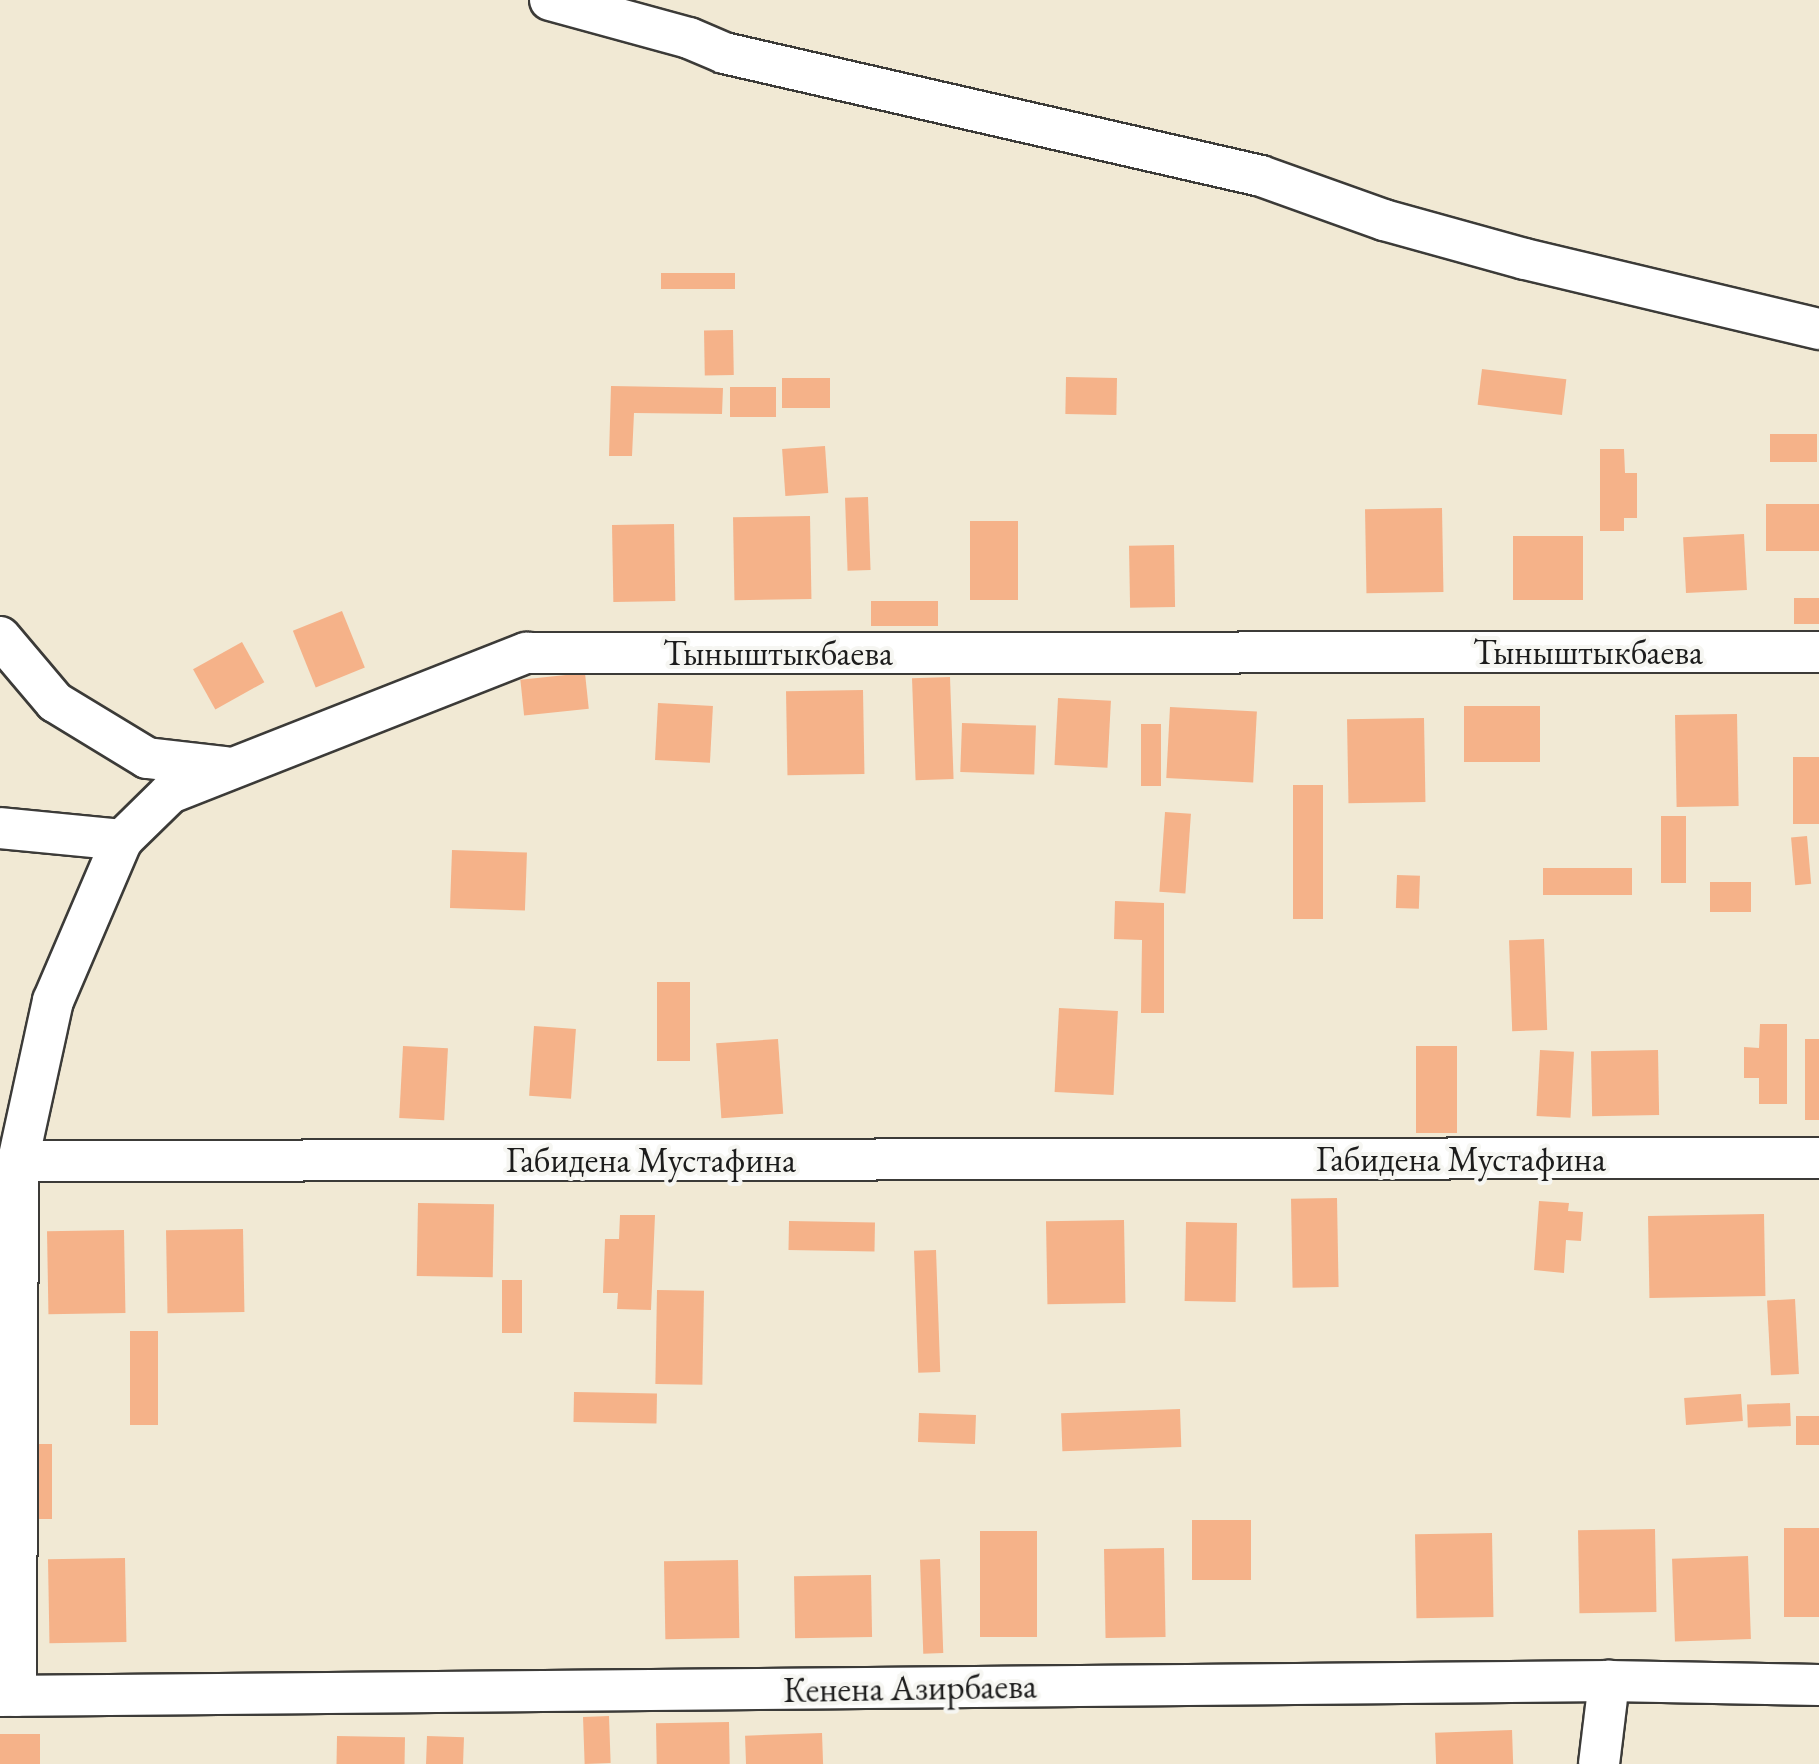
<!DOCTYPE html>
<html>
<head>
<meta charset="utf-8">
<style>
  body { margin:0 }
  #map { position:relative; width:1819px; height:1764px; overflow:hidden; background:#f1e9d4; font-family:"EB Garamond",serif }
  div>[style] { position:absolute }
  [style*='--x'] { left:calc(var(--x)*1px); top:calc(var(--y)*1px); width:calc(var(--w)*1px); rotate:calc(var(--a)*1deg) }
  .building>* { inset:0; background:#f5b289; transform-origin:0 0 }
  .roads { filter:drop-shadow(2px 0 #3c3b38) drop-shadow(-2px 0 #3c3b38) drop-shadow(0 2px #3c3b38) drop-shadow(0 -2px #3c3b38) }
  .minor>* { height:40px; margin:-20px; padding:0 20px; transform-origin:20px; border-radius:20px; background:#fff }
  span { translate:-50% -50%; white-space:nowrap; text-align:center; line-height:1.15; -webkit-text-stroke:8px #f6f6f2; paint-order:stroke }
  .street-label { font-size:35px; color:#1c1c1c }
</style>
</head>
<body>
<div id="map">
  <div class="building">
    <div style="left:661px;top:273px;width:74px;height:16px"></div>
    <div style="left:733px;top:330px;width:45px;height:29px;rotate:89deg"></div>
    <div style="left:1482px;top:369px;width:85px;height:36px;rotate:7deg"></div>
    <div style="left:1066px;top:377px;width:51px;height:37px;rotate:1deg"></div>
    <div style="left:782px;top:378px;width:48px;height:30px"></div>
    <div style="clip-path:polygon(611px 386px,723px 388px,722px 414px,634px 413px,632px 456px,609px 456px)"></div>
    <div style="left:730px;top:387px;width:46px;height:30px"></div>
    <div style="left:1770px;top:434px;width:47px;height:28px"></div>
    <div style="left:825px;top:446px;width:47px;height:43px;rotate:86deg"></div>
    <div style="clip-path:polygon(1600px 449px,1624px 449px,1625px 473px,1637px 473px,1637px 518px,1624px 518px,1624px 531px,1600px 531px)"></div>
    <div style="left:868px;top:497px;width:73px;height:23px;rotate:88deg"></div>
    <div style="left:1819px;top:504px;width:47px;height:53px;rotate:90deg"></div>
    <div style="left:1442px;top:508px;width:84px;height:77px;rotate:89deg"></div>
    <div style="left:810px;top:516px;width:83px;height:77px;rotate:89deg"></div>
    <div style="left:970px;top:521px;width:48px;height:79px"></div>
    <div style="left:674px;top:524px;width:77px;height:62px;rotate:89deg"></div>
    <div style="left:1744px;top:534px;width:56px;height:61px;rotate:87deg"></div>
    <div style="left:1513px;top:536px;width:70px;height:64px"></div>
    <div style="left:1174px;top:545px;width:62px;height:45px;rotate:89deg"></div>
    <div style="left:1794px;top:598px;width:25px;height:26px"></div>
    <div style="left:938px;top:601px;width:25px;height:67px;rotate:90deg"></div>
    <div style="left:342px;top:611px;width:61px;height:53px;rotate:68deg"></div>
    <div style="left:242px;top:642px;width:46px;height:56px;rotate:61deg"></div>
    <div style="left:585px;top:673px;width:36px;height:65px;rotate:84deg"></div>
    <div style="left:950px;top:677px;width:102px;height:38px;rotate:88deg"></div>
    <div style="left:863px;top:690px;width:84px;height:77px;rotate:89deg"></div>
    <div style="left:1058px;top:698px;width:53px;height:67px;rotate:3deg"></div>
    <div style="left:658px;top:703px;width:55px;height:57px;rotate:3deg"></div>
    <div style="left:1464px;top:706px;width:76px;height:56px"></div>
    <div style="left:1170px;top:707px;width:87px;height:71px;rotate:3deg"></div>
    <div style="left:1737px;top:714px;width:92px;height:62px;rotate:89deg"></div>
    <div style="left:1424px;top:718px;width:84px;height:77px;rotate:89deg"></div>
    <div style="left:962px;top:723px;width:74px;height:49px;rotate:2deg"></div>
    <div style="left:1141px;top:724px;width:20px;height:62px"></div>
    <div style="left:1819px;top:757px;width:67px;height:26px;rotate:90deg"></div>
    <div style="left:1293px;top:785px;width:30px;height:134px"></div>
    <div style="left:1165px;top:812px;width:26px;height:80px;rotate:4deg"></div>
    <div style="left:1661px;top:816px;width:25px;height:67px"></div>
    <div style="left:1807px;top:836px;width:48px;height:16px;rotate:85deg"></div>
    <div style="left:452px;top:850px;width:75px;height:58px;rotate:2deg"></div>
    <div style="left:1543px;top:868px;width:89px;height:27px"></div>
    <div style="left:1397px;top:875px;width:23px;height:33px;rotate:2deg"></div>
    <div style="left:1710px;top:882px;width:41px;height:30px"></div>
    <div style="clip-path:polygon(1115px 901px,1164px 903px,1164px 1013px,1141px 1013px,1142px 940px,1114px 939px)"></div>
    <div style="left:1544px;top:939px;width:91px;height:35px;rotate:88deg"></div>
    <div style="left:690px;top:982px;width:79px;height:33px;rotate:90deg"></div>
    <div style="left:1059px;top:1008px;width:59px;height:84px;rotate:3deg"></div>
    <div style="clip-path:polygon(1760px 1024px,1787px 1024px,1787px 1104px,1759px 1104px,1759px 1078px,1744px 1078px,1744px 1047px,1759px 1048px)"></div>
    <div style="left:534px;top:1026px;width:42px;height:70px;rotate:4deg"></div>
    <div style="left:778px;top:1039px;width:75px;height:62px;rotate:86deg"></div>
    <div style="left:1805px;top:1039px;width:14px;height:81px"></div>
    <div style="left:403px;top:1046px;width:45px;height:72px;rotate:3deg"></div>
    <div style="left:1416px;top:1046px;width:41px;height:87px"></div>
    <div style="left:1540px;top:1050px;width:34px;height:66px;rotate:3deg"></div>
    <div style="left:1658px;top:1050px;width:65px;height:67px;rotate:89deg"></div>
    <div style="left:1337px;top:1198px;width:89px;height:46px;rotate:89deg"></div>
    <div style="clip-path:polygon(1539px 1201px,1569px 1203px,1568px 1211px,1583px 1212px,1581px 1241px,1566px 1240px,1564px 1273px,1534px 1270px)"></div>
    <div style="left:418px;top:1203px;width:76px;height:73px;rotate:1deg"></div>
    <div style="left:1764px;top:1214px;width:82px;height:116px;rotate:89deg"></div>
    <div style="clip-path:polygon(620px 1215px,655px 1215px,651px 1310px,617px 1309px,618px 1293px,603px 1293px,605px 1239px,619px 1239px)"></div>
    <div style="left:1124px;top:1220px;width:83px;height:78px;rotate:89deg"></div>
    <div style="left:789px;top:1221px;width:86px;height:29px;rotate:1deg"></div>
    <div style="left:1186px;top:1222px;width:51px;height:79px;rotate:1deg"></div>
    <div style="left:243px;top:1229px;width:83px;height:77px;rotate:89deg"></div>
    <div style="left:124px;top:1230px;width:83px;height:77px;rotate:89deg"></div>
    <div style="left:936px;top:1250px;width:122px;height:22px;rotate:88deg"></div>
    <div style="left:502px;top:1280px;width:20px;height:53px"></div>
    <div style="left:657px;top:1290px;width:47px;height:94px;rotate:1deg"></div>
    <div style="left:1795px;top:1299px;width:75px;height:28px;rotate:87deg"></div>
    <div style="left:130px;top:1331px;width:28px;height:94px"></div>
    <div style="left:574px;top:1392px;width:83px;height:30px;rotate:1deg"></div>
    <div style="left:1741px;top:1394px;width:27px;height:57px;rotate:86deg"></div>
    <div style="left:1790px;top:1403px;width:23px;height:43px;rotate:88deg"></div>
    <div style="left:1180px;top:1409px;width:38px;height:119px;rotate:88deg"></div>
    <div style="left:919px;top:1413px;width:57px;height:29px;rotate:2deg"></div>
    <div style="left:1796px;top:1416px;width:23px;height:29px"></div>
    <div style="left:52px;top:1444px;width:75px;height:25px;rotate:90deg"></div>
    <div style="left:1251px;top:1520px;width:60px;height:59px;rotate:90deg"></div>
    <div style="left:1819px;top:1528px;width:89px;height:35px;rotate:90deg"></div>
    <div style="left:1655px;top:1529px;width:83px;height:77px;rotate:89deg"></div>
    <div style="left:980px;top:1531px;width:57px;height:106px"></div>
    <div style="left:1492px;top:1533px;width:84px;height:77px;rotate:89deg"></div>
    <div style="left:1164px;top:1548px;width:89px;height:60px;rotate:89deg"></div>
    <div style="left:1748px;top:1556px;width:83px;height:76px;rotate:88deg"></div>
    <div style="left:125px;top:1558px;width:84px;height:77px;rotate:89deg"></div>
    <div style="left:940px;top:1559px;width:94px;height:20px;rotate:88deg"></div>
    <div style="left:738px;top:1560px;width:78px;height:74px;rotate:89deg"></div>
    <div style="left:871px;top:1575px;width:62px;height:77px;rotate:89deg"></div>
    <div style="left:609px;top:1716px;width:47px;height:26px;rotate:88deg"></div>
    <div style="left:729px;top:1722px;width:42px;height:73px;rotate:89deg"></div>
    <div style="left:1512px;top:1730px;width:34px;height:77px;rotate:88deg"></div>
    <div style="left:822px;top:1733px;width:31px;height:77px;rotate:88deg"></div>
    <div style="left:0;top:1734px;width:40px;height:30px"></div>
    <div style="left:337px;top:1736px;width:68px;height:28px;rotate:1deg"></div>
    <div style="left:427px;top:1736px;width:37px;height:28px;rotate:2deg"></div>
  </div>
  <div class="roads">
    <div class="minor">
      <div style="--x:550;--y:0;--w:144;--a:15.3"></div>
      <div style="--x:689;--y:38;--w:38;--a:23"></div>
      <div style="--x:724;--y:53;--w:551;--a:12.9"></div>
      <div style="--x:1261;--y:176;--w:131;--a:19.7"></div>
      <div style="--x:1384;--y:220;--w:146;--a:15.5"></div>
      <div style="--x:1525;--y:259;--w:302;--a:13.4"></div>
      <div style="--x:0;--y:637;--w:85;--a:49.8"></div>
      <div style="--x:55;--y:702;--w:108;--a:31.3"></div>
      <div style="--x:147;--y:758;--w:79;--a:6.6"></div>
      <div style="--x:0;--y:828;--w:123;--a:5.6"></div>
      <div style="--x:18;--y:1161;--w:164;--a:-77.7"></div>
      <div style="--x:53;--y:1001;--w:175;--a:-66.8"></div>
      <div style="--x:122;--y:840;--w:67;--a:-44.4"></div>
      <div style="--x:170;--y:793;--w:383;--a:-21.5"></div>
      <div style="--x:526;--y:653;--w:1293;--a:-0.04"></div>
      <div style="--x:0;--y:1696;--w:1609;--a:-0.53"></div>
      <div style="--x:1609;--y:1681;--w:210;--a:1.1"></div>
      <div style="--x:16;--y:1696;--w:535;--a:-89.79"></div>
      <div style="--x:18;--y:1161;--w:1801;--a:-0.1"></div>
      <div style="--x:1599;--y:1764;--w:84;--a:-83.1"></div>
    </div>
  </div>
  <div class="street-label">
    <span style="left:1588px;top:652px">Тыныштыкбаева</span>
    <span style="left:778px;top:653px">Тыныштыкбаева</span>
    <span style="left:1461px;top:1159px">Габидена Мустафина</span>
    <span style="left:651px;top:1160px">Габидена Мустафина</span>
    <span style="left:910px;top:1688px;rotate:-1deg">Кенена Азирбаева</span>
  </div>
</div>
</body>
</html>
